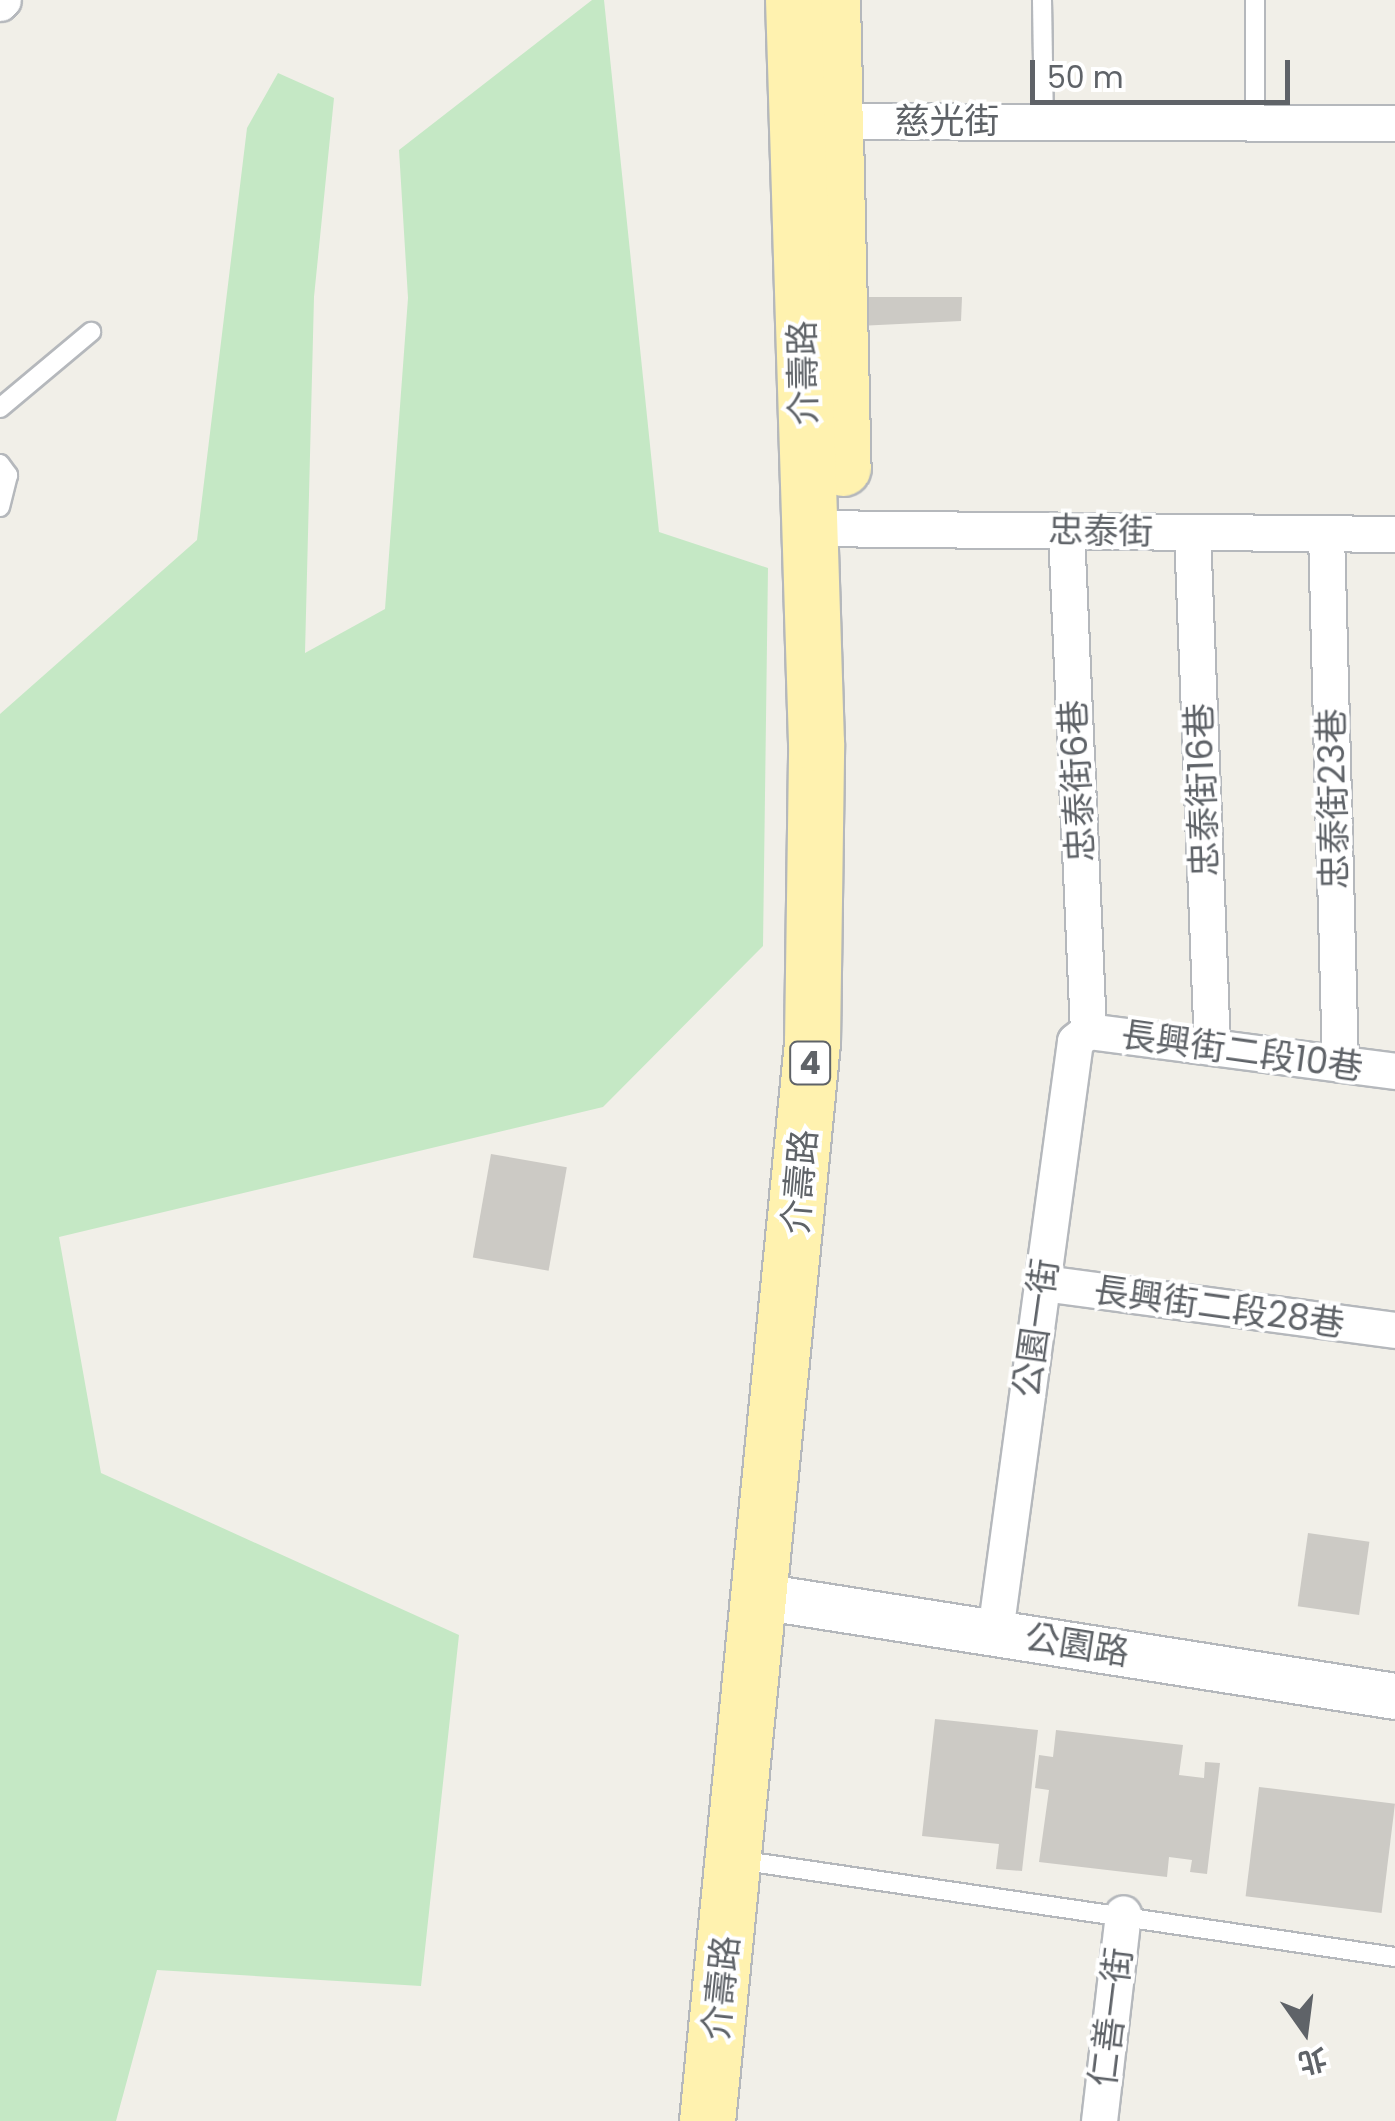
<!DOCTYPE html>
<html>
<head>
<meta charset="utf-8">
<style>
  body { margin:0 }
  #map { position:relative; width:1395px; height:2121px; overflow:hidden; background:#f1efe8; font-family:Poppins,"Noto Sans TC",sans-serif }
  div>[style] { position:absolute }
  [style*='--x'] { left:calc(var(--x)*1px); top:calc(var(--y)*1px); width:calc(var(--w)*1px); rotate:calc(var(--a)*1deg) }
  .green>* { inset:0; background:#c5e8c5 }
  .building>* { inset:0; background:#cccac5; transform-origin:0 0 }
  .roads { filter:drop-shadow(2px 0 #b5b8bc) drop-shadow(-2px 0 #b5b8bc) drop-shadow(0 2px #b5b8bc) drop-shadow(0 -2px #b5b8bc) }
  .service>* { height:18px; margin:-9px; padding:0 9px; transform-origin:9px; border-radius:9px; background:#fff }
  .minor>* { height:35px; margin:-17.5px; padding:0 17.5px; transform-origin:17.5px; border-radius:17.5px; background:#fff }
  .tertiary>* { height:45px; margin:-22.5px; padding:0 22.5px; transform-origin:22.5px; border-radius:22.5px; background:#fff }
  .primary>* { height:55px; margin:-27.5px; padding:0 27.5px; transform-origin:27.5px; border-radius:27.5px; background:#fff2af }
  span { translate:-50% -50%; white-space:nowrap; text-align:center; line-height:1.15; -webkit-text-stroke:8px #fff; paint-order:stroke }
  .shield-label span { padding:2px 8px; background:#fff; border:2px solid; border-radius:8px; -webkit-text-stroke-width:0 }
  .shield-label { font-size:32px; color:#5f6368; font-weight:700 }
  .street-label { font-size:35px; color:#5f6368 }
  .north { position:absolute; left:1255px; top:1981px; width:100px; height:100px; -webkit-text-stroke:8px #fff; paint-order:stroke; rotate:166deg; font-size:28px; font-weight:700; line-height:40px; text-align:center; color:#5f6368 }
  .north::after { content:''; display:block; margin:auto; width:35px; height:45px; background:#5f6368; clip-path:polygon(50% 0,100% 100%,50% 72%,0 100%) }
  .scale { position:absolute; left:1030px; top:60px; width:260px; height:45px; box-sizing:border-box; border:5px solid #5f6368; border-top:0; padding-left:12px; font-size:30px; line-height:35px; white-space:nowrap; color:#5f6368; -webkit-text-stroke:8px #fff; paint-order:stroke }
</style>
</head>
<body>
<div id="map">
  <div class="green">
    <div style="clip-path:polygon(592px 0,604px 0,659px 532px,768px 568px,763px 946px,603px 1107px,59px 1237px,101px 1473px,459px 1635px,421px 1986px,157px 1970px,116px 2121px,0 2121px,0 714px,197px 540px,247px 128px,278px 73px,334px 98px,314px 297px,305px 653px,385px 609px,408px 298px,399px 150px)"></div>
  </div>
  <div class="building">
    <div style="clip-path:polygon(860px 297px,962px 297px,961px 321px,858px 326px)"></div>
    <div style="left:491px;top:1154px;width:77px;height:105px;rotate:10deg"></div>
    <div style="left:1308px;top:1533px;width:62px;height:74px;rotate:8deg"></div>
    <div style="clip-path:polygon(935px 1719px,1038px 1730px,1022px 1871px,996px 1869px,999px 1844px,922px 1836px)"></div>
    <div style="clip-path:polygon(1056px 1730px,1183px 1745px,1179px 1775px,1204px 1778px,1205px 1762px,1220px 1763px,1207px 1874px,1190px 1872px,1192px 1860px,1169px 1857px,1167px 1877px,1039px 1862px,1049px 1790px,1035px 1788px,1039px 1755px,1053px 1757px)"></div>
    <div style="left:1259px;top:1787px;width:137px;height:110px;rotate:7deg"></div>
  </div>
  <div class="roads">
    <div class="service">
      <div style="--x:1042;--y:0;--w:121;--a:89.1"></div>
      <div style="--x:1255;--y:122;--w:122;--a:-90"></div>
      <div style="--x:0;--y:408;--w:119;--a:-39.9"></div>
      <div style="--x:0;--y:464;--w:14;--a:54"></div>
      <div style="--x:8;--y:475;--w:33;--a:104"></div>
      <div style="--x:738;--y:1860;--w:664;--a:8.4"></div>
    </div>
    <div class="minor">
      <div style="--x:0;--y:3;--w:4;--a:-45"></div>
      <div style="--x:816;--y:121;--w:579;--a:0.2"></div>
      <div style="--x:807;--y:528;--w:588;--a:0.58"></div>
      <div style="--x:1066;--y:531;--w:500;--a:87.48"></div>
      <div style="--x:1192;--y:532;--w:515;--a:87.78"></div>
      <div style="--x:1326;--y:533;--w:531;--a:88.49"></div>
      <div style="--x:1088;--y:1031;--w:310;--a:7.4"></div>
      <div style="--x:1043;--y:1283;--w:355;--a:7.6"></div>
      <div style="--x:995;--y:1632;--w:596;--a:-82.29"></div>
      <div style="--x:1075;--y:1041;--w:16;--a:-38"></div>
      <div style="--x:1099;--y:2121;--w:209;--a:-83.4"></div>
    </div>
    <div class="tertiary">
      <div style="--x:760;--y:1596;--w:643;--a:8.95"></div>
    </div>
    <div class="primary">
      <div style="--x:832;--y:0;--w:468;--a:88.7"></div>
      <div style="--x:707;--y:2121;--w:1083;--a:-84.44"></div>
      <div style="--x:812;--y:1043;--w:300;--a:-89.2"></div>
      <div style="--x:816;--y:743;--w:743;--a:-91.77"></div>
    </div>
  </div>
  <div class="shield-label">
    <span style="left:810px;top:1063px">4</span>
  </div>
  <div class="street-label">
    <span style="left:947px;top:121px">慈光街</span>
    <span style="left:803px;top:373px;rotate:-91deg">介壽路</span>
    <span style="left:1101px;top:531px;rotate:1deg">忠泰街</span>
    <span style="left:1077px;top:781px;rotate:-93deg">忠泰街6巷</span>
    <span style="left:1202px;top:790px;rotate:-92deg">忠泰街16巷</span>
    <span style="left:1333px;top:799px;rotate:-91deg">忠泰街23巷</span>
    <span style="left:1242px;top:1051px;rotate:8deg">長興街二段10巷</span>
    <span style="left:800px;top:1182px;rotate:-85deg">介壽路</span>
    <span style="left:1219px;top:1307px;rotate:8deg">長興街二段28巷</span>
    <span style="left:1036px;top:1328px;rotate:-82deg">公園一街</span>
    <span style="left:1077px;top:1645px;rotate:9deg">公園路</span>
    <span style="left:721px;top:1988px;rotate:-84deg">介壽路</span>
    <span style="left:1111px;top:2017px;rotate:-83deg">仁善一街</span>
  </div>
  <div class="north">北</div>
  <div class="scale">50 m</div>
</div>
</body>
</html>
